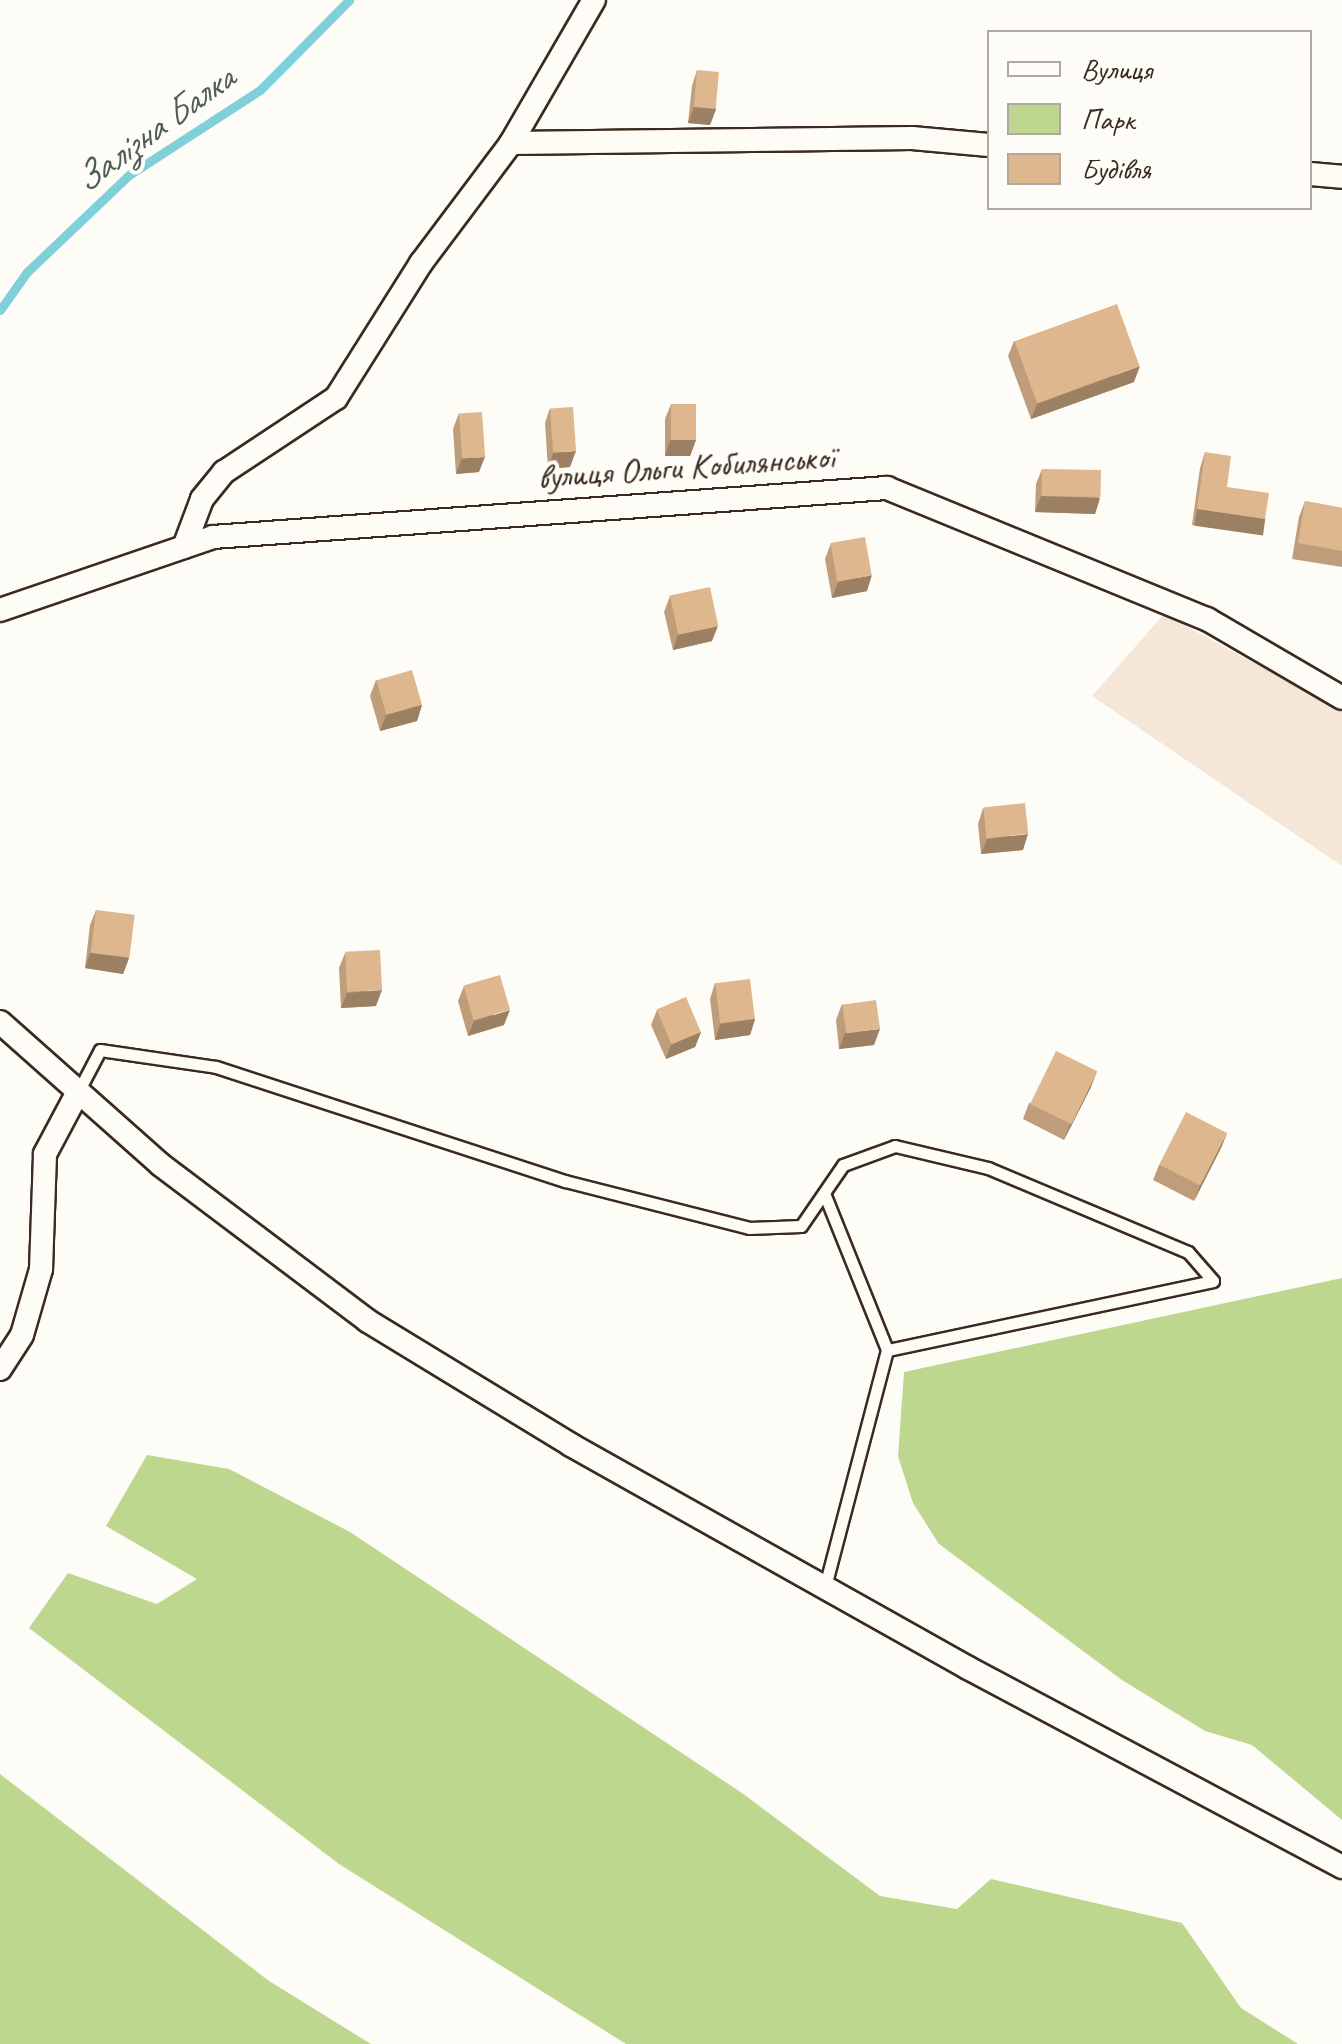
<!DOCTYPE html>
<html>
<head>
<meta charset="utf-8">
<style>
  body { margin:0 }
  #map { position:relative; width:1342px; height:2044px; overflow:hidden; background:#fdfcf7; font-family:Caveat,sans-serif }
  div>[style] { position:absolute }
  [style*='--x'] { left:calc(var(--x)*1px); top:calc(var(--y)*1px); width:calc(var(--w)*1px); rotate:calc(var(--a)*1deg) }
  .built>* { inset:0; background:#f4e7d8 }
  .green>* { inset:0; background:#bdd78e }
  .stream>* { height:9px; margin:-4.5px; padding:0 4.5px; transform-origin:4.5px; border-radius:4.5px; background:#80d0dc }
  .roads { filter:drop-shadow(2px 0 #3b2a1e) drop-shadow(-2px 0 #3b2a1e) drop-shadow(0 2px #3b2a1e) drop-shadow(0 -2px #3b2a1e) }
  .lane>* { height:11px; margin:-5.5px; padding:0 5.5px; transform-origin:5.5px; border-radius:5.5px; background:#fdfcf7 }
  .street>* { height:22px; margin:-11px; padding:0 11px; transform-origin:11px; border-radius:11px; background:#fdfcf7 }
  .wall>* { inset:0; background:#bf9d7b }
  .shaded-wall>* { inset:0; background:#9b8064; transform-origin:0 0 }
  .building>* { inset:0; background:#deb78f; transform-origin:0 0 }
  span { translate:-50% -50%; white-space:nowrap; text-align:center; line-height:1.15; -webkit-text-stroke:8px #fdfcf7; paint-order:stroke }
  .street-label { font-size:35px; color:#3b2a1e }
  .water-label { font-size:38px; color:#505c57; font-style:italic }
  .legend { position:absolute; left:987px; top:30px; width:325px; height:180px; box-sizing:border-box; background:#fdfcf7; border:2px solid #afa8a0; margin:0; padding:12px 18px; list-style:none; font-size:30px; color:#3b2a1e }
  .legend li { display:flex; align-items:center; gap:20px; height:50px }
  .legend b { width:50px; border:2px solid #afa8a0 }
</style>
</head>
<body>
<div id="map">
  <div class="built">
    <div style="clip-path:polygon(1164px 614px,1342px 711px,1342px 866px,1092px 696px)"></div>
  </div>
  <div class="green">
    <div style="clip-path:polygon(1342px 1278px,1342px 1820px,1252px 1745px,1205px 1731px,1122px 1680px,939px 1544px,913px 1503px,898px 1456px,904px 1372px)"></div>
    <div style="clip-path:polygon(147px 1455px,229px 1469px,350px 1532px,742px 1793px,880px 1896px,957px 1909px,991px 1879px,1182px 1923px,1241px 2008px,1298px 2044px,626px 2044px,339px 1864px,29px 1628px,68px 1573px,157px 1604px,197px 1579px,106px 1526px)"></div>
    <div style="clip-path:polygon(0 1774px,269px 1981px,371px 2044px,0 2044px)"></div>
  </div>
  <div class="stream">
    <div style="--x:0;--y:310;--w:47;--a:-54.6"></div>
    <div style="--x:27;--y:272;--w:141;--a:-43.6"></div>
    <div style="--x:129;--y:175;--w:156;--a:-33"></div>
    <div style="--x:260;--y:90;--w:127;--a:-45.3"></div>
  </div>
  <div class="roads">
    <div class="lane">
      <div style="--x:78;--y:1092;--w:47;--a:-62.4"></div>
      <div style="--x:100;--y:1050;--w:117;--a:8.3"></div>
      <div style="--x:216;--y:1067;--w:367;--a:18.1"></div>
      <div style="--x:565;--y:1181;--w:190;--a:14.3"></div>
      <div style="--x:749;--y:1228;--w:52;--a:-2.2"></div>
      <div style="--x:801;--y:1226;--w:74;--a:-55.5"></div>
      <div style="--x:843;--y:1165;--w:55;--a:-20.1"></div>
      <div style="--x:895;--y:1146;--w:96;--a:13.3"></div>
      <div style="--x:988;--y:1168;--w:217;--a:22.8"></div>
      <div style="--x:1188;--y:1252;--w:38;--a:49"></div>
      <div style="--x:1213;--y:1281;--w:333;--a:168"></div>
      <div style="--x:887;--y:1350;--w:245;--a:104.7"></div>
      <div style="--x:824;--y:1193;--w:169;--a:68.1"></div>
    </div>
    <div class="street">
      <div style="--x:511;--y:143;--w:401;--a:-0.7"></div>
      <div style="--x:912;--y:138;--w:77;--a:5.2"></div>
      <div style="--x:1310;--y:174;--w:32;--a:5"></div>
      <div style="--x:184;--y:547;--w:51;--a:-69.4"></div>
      <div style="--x:202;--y:499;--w:35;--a:-51"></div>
      <div style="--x:224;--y:472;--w:134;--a:-33.5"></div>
      <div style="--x:336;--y:398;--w:160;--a:-57.8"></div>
      <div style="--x:421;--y:263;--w:150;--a:-53.1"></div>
      <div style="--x:511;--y:143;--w:165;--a:-59.9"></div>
      <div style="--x:0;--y:610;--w:225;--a:-18.9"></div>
      <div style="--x:213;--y:537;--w:676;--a:-4.16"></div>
      <div style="--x:887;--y:488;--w:346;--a:22.3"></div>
      <div style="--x:1207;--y:619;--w:156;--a:30.3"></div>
      <div style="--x:0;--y:1022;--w:215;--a:41.6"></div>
      <div style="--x:161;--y:1165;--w:259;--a:37"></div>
      <div style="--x:368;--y:1321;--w:238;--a:31.4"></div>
      <div style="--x:571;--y:1445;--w:455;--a:29.3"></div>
      <div style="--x:968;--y:1668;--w:424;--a:28"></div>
      <div style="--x:0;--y:1369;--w:40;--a:-57.1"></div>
      <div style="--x:22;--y:1335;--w:69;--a:-73.9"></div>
      <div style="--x:41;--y:1269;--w:115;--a:-88"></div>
      <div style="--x:45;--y:1154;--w:70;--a:-62"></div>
    </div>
  </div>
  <div class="wall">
    <div style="clip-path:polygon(697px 70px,716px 109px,710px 125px,688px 123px,692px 86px)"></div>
    <div style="clip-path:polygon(1014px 341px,1134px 382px,1031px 419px,1008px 356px)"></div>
    <div style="clip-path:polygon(671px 404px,696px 440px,690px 456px,665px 456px,665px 419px)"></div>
    <div style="clip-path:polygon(550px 408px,570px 467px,548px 469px,545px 423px)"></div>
    <div style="clip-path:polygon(459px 413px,479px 472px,456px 474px,453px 429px)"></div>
    <div style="clip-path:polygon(1205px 452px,1227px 487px,1265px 519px,1260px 534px,1192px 525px,1200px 468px)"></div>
    <div style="clip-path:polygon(1042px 469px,1100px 498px,1095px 514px,1035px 512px,1036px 484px)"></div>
    <div style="clip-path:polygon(1305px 501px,1342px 508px,1342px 567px,1292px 559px,1299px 517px)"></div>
    <div style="clip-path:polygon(831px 543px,867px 591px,832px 598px,825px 559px)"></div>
    <div style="clip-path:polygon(670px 596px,712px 641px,673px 650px,664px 612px)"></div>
    <div style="clip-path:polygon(376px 680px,422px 705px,417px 721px,380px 731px,370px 696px)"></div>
    <div style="clip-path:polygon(983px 808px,1023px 850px,981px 854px,978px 824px)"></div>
    <div style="clip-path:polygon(96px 910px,129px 958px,123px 974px,85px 968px,90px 925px)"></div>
    <div style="clip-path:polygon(345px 953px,376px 1006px,341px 1008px,339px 968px)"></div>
    <div style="clip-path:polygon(715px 983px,755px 1019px,750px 1035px,715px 1040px,710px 999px)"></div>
    <div style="clip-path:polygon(464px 986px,504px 1025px,468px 1036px,458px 1001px)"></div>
    <div style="clip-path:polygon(842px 1004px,874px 1045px,839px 1049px,836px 1020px)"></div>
    <div style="clip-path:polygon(657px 1010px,701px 1032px,695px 1047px,666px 1059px,651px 1025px)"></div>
    <div style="clip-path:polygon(1091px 1087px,1064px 1140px,1023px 1119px,1029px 1103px)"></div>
    <div style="clip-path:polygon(1227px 1133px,1221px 1148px,1194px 1201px,1153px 1180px,1159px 1165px)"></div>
  </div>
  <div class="shaded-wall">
    <div style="clip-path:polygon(694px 107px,716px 109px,710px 125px,688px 123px)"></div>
    <div style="clip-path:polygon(1140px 366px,1134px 382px,1031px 419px,1037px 404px)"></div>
    <div style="clip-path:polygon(670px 440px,696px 440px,690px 456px,665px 456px)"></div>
    <div style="clip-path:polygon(576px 451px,570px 467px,548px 469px,553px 453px)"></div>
    <div style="clip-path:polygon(485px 457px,479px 472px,456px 474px,462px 458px)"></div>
    <div style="clip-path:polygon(1041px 496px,1100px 498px,1095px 514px,1035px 512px)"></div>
    <div style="left:1197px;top:509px;width:69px;height:17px;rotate:8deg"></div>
    <div style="clip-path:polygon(872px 575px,867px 591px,832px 598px,838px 582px)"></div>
    <div style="clip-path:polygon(718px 626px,712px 641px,673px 650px,678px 634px)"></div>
    <div style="clip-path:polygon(422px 705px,417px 721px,380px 731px,386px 715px)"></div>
    <div style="clip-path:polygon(1028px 834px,1023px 850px,981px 854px,987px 839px)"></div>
    <div style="clip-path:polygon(90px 953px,129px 958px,123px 974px,85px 968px)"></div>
    <div style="clip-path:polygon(382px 990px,376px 1006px,341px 1008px,347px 993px)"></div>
    <div style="clip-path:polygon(510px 1010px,504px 1025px,468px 1036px,474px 1021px)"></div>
    <div style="clip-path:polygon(755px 1019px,750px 1035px,715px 1040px,720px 1024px)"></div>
    <div style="clip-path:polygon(880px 1029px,874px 1045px,839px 1049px,845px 1033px)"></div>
    <div style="clip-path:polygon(701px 1032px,695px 1047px,666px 1059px,671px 1044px)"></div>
    <div style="clip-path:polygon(1097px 1071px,1091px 1087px,1064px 1140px,1070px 1124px)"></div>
    <div style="clip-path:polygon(1227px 1133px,1221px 1148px,1194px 1201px,1200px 1185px)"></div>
  </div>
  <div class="building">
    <div style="left:697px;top:70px;width:22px;height:37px;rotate:5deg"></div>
    <div style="left:1117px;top:304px;width:66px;height:109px;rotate:70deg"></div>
    <div style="left:671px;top:404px;width:25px;height:36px"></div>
    <div style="left:573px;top:407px;width:44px;height:23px;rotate:86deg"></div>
    <div style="left:482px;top:412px;width:45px;height:23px;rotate:86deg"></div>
    <div style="clip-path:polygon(1205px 452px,1231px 456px,1227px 487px,1269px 493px,1265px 519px,1197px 509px)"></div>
    <div style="left:1042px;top:469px;width:59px;height:27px;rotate:1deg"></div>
    <div style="clip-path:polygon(1305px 501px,1342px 508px,1342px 551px,1298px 543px)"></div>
    <div style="left:865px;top:537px;width:39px;height:35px;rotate:80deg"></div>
    <div style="left:710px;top:587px;width:40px;height:41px;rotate:78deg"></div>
    <div style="left:412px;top:670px;width:36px;height:37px;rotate:74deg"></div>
    <div style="left:1025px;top:803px;width:31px;height:42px;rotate:84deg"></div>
    <div style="left:96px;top:910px;width:39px;height:43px;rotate:7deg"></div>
    <div style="left:380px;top:950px;width:40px;height:35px;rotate:87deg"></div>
    <div style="left:500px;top:975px;width:36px;height:38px;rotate:74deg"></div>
    <div style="left:750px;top:979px;width:40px;height:35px;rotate:83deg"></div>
    <div style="left:686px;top:997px;width:38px;height:32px;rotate:67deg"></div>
    <div style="left:876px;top:1000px;width:29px;height:34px;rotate:82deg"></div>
    <div style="left:1056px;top:1051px;width:46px;height:59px;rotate:26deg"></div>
    <div style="left:1186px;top:1112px;width:46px;height:59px;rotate:27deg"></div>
  </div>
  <div class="street-label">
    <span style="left:686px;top:467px;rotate:-4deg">вулиця Ольги Кобилянської</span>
  </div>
  <div class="water-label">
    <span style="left:154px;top:129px;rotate:-36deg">Залізна Балка</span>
  </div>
  <ul class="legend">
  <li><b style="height:12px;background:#fdfcf7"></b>Вулиця</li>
  <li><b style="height:28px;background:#bdd78e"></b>Парк</li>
  <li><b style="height:28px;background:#deb78f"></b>Будівля</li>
  </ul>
</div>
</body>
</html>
